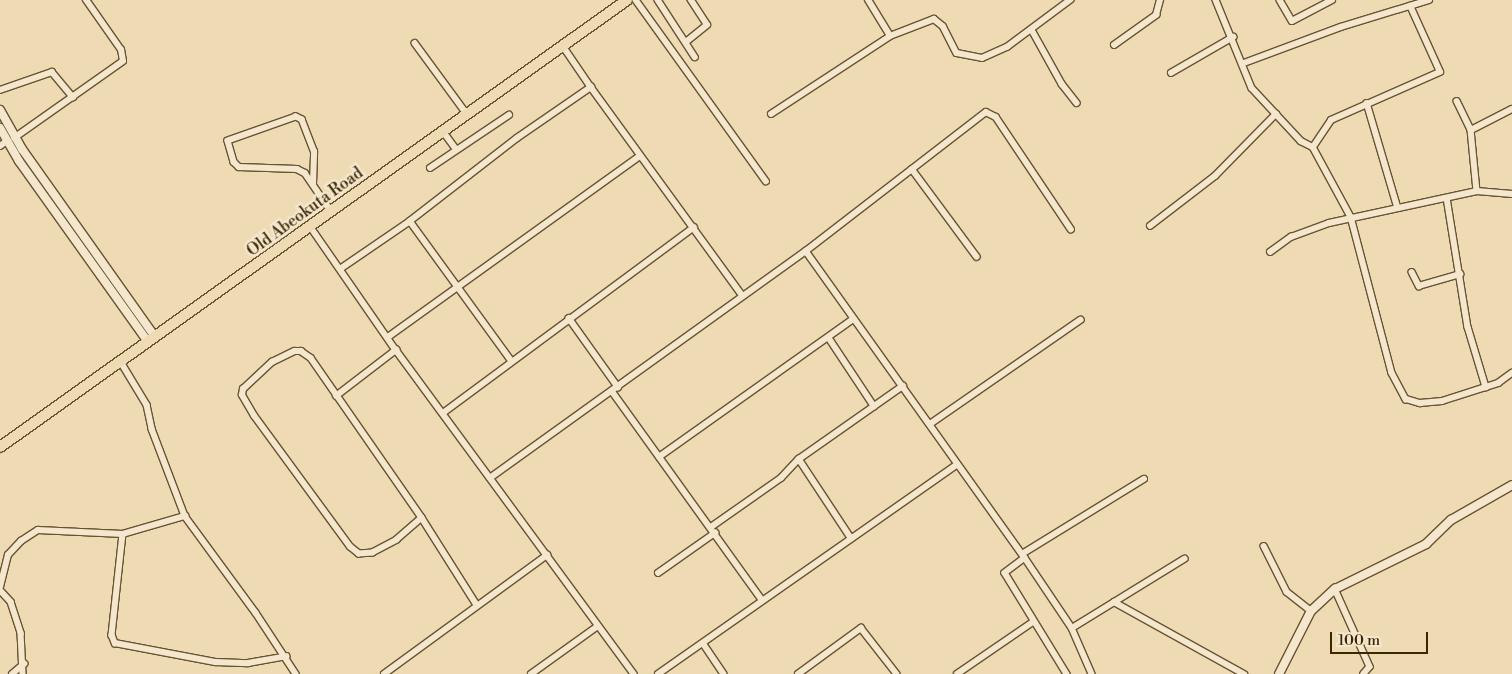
<!DOCTYPE html>
<html>
<head>
<meta charset="utf-8">
<style>
  body { margin:0 }
  #map { position:relative; width:1512px; height:674px; overflow:hidden; background:#eedab3; font-family:"Libre Bodoni",serif }
  div>[style] { position:absolute }
  [style*='--x'] { left:calc(var(--x)*1px); top:calc(var(--y)*1px); width:calc(var(--w)*1px); rotate:calc(var(--a)*1deg) }
  .roads { filter:drop-shadow(1px 0 #685430) drop-shadow(-1px 0 #685430) drop-shadow(0 1px #685430) drop-shadow(0 -1px #685430) }
  .street>* { height:5.5px; margin:-2.75px; padding:0 2.75px; transform-origin:2.75px; border-radius:2.75px; background:#f4e7ce }
  .secondary>* { height:8px; margin:-4px; padding:0 4px; transform-origin:4px; border-radius:4px; background:#f4e7ce }
  .highway>* { height:10px; margin:-5px; padding:0 5px; transform-origin:5px; border-radius:5px; background:#eedab3 }
  span { translate:-50% -50%; white-space:nowrap; text-align:center; line-height:1.15; -webkit-text-stroke:5px #f4e7ce; paint-order:stroke }
  .street-label { font-size:16px; color:#3c2704 }
  .scale { position:absolute; left:1330px; top:632px; width:98px; height:22px; box-sizing:border-box; border:2px solid #3c2704; border-top:0; padding-left:6px; font-size:15px; line-height:18px; white-space:nowrap; color:#3c2704; -webkit-text-stroke:4px #f4e7ce; paint-order:stroke }
</style>
</head>
<body>
<div id="map">
  <div class="roads">
    <div class="street">
      <div style="--x:636;--y:0;--w:223;--a:54.3"></div>
      <div style="--x:658;--y:0;--w:68;--a:57"></div>
      <div style="--x:1216;--y:0;--w:95;--a:67.8"></div>
      <div style="--x:1252;--y:88;--w:72;--a:47.2"></div>
      <div style="--x:1301;--y:141;--w:13;--a:27"></div>
      <div style="--x:1313;--y:147;--w:80;--a:61.5"></div>
      <div style="--x:1351;--y:217;--w:161;--a:75.3"></div>
      <div style="--x:1392;--y:373;--w:30;--a:62"></div>
      <div style="--x:1406;--y:399;--w:15;--a:16"></div>
      <div style="--x:1420;--y:403;--w:22;--a:-5"></div>
      <div style="--x:1442;--y:401;--w:59;--a:-17.8"></div>
      <div style="--x:1498;--y:383;--w:17;--a:-36"></div>
      <div style="--x:1280;--y:0;--w:24;--a:60"></div>
      <div style="--x:1292;--y:21;--w:45;--a:-27.7"></div>
      <div style="--x:1032;--y:30;--w:62;--a:60.9"></div>
      <div style="--x:1062;--y:84;--w:24;--a:52"></div>
      <div style="--x:890;--y:36;--w:47;--a:-21.1"></div>
      <div style="--x:934;--y:19;--w:11;--a:38"></div>
      <div style="--x:943;--y:26;--w:30;--a:63"></div>
      <div style="--x:957;--y:53;--w:25;--a:11"></div>
      <div style="--x:982;--y:58;--w:27;--a:-24"></div>
      <div style="--x:1007;--y:47;--w:79;--a:-36.7"></div>
      <div style="--x:686;--y:42;--w:27;--a:-39"></div>
      <div style="--x:707;--y:25;--w:30;--a:-123"></div>
      <div style="--x:415;--y:43;--w:88;--a:53.8"></div>
      <div style="--x:1114;--y:45;--w:52;--a:-35.5"></div>
      <div style="--x:1156;--y:15;--w:16;--a:-75"></div>
      <div style="--x:563;--y:46;--w:50;--a:55.7"></div>
      <div style="--x:1244;--y:63;--w:103;--a:-20.4"></div>
      <div style="--x:1341;--y:27;--w:92;--a:-17.1"></div>
      <div style="--x:1171;--y:73;--w:72;--a:-30.1"></div>
      <div style="--x:0;--y:90;--w:55;--a:-19.1"></div>
      <div style="--x:52;--y:72;--w:33;--a:50"></div>
      <div style="--x:1457;--y:101;--w:32;--a:64"></div>
      <div style="--x:1471;--y:130;--w:61;--a:84.4"></div>
      <div style="--x:1477;--y:191;--w:35;--a:5"></div>
      <div style="--x:1367;--y:103;--w:109;--a:73.6"></div>
      <div style="--x:771;--y:114;--w:142;--a:-33.2"></div>
      <div style="--x:890;--y:36;--w:42;--a:-121.4"></div>
      <div style="--x:1471;--y:130;--w:46;--a:-27.1"></div>
      <div style="--x:443;--y:131;--w:22;--a:54"></div>
      <div style="--x:14;--y:138;--w:133;--a:-35.2"></div>
      <div style="--x:123;--y:61;--w:11;--a:-100"></div>
      <div style="--x:121;--y:50;--w:61;--a:-125"></div>
      <div style="--x:0;--y:146;--w:9;--a:-36"></div>
      <div style="--x:1313;--y:147;--w:32;--a:-56"></div>
      <div style="--x:1331;--y:120;--w:119;--a:-23.8"></div>
      <div style="--x:1440;--y:72;--w:72;--a:-114.4"></div>
      <div style="--x:430;--y:168;--w:95;--a:-33.9"></div>
      <div style="--x:912;--y:169;--w:109;--a:53.5"></div>
      <div style="--x:313;--y:184;--w:32;--a:-88"></div>
      <div style="--x:314;--y:152;--w:34;--a:-111"></div>
      <div style="--x:302;--y:120;--w:7;--a:-153"></div>
      <div style="--x:296;--y:117;--w:72;--a:160.6"></div>
      <div style="--x:228;--y:141;--w:22;--a:74"></div>
      <div style="--x:234;--y:162;--w:7;--a:45"></div>
      <div style="--x:239;--y:167;--w:58;--a:2"></div>
      <div style="--x:297;--y:169;--w:9;--a:27"></div>
      <div style="--x:305;--y:173;--w:46;--a:55.6"></div>
      <div style="--x:1447;--y:198;--w:131;--a:80.8"></div>
      <div style="--x:1468;--y:327;--w:63;--a:73.3"></div>
      <div style="--x:410;--y:221;--w:172;--a:54"></div>
      <div style="--x:310;--y:226;--w:151;--a:55.3"></div>
      <div style="--x:396;--y:350;--w:402;--a:53.7"></div>
      <div style="--x:1150;--y:226;--w:82;--a:-37.6"></div>
      <div style="--x:1215;--y:176;--w:87;--a:-45.5"></div>
      <div style="--x:806;--y:251;--w:377;--a:54.5"></div>
      <div style="--x:1025;--y:558;--w:84;--a:56.1"></div>
      <div style="--x:1072;--y:628;--w:50;--a:66.5"></div>
      <div style="--x:1270;--y:252;--w:26;--a:-36"></div>
      <div style="--x:1291;--y:237;--w:40;--a:-20.2"></div>
      <div style="--x:1329;--y:223;--w:151;--a:-12.2"></div>
      <div style="--x:340;--y:269;--w:85;--a:-34.4"></div>
      <div style="--x:410;--y:221;--w:135;--a:-37.8"></div>
      <div style="--x:517;--y:138;--w:90;--a:-34.6"></div>
      <div style="--x:591;--y:87;--w:258;--a:54"></div>
      <div style="--x:1412;--y:272;--w:16;--a:63"></div>
      <div style="--x:1419;--y:286;--w:43;--a:-16.3"></div>
      <div style="--x:569;--y:318;--w:85;--a:54.6"></div>
      <div style="--x:388;--y:337;--w:310;--a:-35.7"></div>
      <div style="--x:829;--y:338;--w:82;--a:56.5"></div>
      <div style="--x:121;--y:362;--w:50;--a:58.8"></div>
      <div style="--x:147;--y:405;--w:25;--a:78"></div>
      <div style="--x:152;--y:429;--w:93;--a:69.2"></div>
      <div style="--x:185;--y:516;--w:120;--a:53.8"></div>
      <div style="--x:256;--y:613;--w:73;--a:56.7"></div>
      <div style="--x:612;--y:391;--w:257;--a:54.3"></div>
      <div style="--x:336;--y:396;--w:76;--a:-37.5"></div>
      <div style="--x:443;--y:413;--w:312;--a:-36.5"></div>
      <div style="--x:930;--y:424;--w:183;--a:-34.7"></div>
      <div style="--x:659;--y:457;--w:238;--a:-35.4"></div>
      <div style="--x:799;--y:459;--w:95;--a:56.6"></div>
      <div style="--x:490;--y:478;--w:389;--a:-35.7"></div>
      <div style="--x:806;--y:251;--w:227;--a:-37.7"></div>
      <div style="--x:986;--y:112;--w:11;--a:27"></div>
      <div style="--x:996;--y:117;--w:135;--a:56.2"></div>
      <div style="--x:422;--y:518;--w:33;--a:139"></div>
      <div style="--x:397;--y:540;--w:27;--a:152"></div>
      <div style="--x:373;--y:553;--w:14;--a:176"></div>
      <div style="--x:359;--y:554;--w:11;--a:-142"></div>
      <div style="--x:350;--y:547;--w:162;--a:-126.2"></div>
      <div style="--x:254;--y:416;--w:24;--a:-120"></div>
      <div style="--x:242;--y:395;--w:6;--a:-81"></div>
      <div style="--x:243;--y:389;--w:40;--a:-43"></div>
      <div style="--x:272;--y:362;--w:25;--a:-26"></div>
      <div style="--x:295;--y:351;--w:6;--a:0"></div>
      <div style="--x:301;--y:351;--w:12;--a:35"></div>
      <div style="--x:311;--y:358;--w:195;--a:55.2"></div>
      <div style="--x:422;--y:518;--w:103;--a:57.7"></div>
      <div style="--x:711;--y:527;--w:85;--a:-35"></div>
      <div style="--x:781;--y:478;--w:26;--a:-47"></div>
      <div style="--x:799;--y:459;--w:127;--a:-35.1"></div>
      <div style="--x:123;--y:534;--w:102;--a:96.2"></div>
      <div style="--x:112;--y:635;--w:9;--a:69"></div>
      <div style="--x:115;--y:643;--w:103;--a:10.7"></div>
      <div style="--x:216;--y:662;--w:32;--a:2"></div>
      <div style="--x:248;--y:663;--w:39;--a:-10"></div>
      <div style="--x:1264;--y:546;--w:51;--a:63.4"></div>
      <div style="--x:1287;--y:592;--w:31;--a:38"></div>
      <div style="--x:1022;--y:554;--w:143;--a:-31.6"></div>
      <div style="--x:1025;--y:558;--w:25;--a:143"></div>
      <div style="--x:1005;--y:573;--w:119;--a:58.5"></div>
      <div style="--x:658;--y:573;--w:70;--a:-35.1"></div>
      <div style="--x:0;--y:587;--w:33;--a:-76"></div>
      <div style="--x:8;--y:555;--w:19;--a:-47"></div>
      <div style="--x:21;--y:541;--w:20;--a:-33"></div>
      <div style="--x:38;--y:530;--w:85;--a:2.7"></div>
      <div style="--x:123;--y:534;--w:65;--a:-16.2"></div>
      <div style="--x:1335;--y:589;--w:85;--a:65.8"></div>
      <div style="--x:1370;--y:667;--w:9;--a:131"></div>
      <div style="--x:0;--y:590;--w:16;--a:47"></div>
      <div style="--x:11;--y:602;--w:33;--a:72"></div>
      <div style="--x:21;--y:633;--w:41;--a:87.2"></div>
      <div style="--x:1114;--y:602;--w:149;--a:29"></div>
      <div style="--x:1072;--y:628;--w:132;--a:-31.6"></div>
      <div style="--x:703;--y:643;--w:37;--a:56"></div>
      <div style="--x:12;--y:674;--w:16;--a:-40"></div>
      <div style="--x:384;--y:674;--w:202;--a:-36.1"></div>
      <div style="--x:531;--y:674;--w:82;--a:-35.6"></div>
      <div style="--x:658;--y:674;--w:365;--a:-35"></div>
      <div style="--x:798;--y:674;--w:78;--a:-36.1"></div>
      <div style="--x:861;--y:628;--w:58;--a:52"></div>
      <div style="--x:957;--y:674;--w:92;--a:-34.4"></div>
    </div>
    <div class="secondary">
      <div style="--x:0;--y:110;--w:45;--a:60.6"></div>
      <div style="--x:22;--y:149;--w:230;--a:54.7"></div>
      <div style="--x:0;--y:128;--w:38;--a:60"></div>
      <div style="--x:19;--y:161;--w:222;--a:54.5"></div>
      <div style="--x:1279;--y:674;--w:71;--a:-63.1"></div>
      <div style="--x:1311;--y:611;--w:33;--a:-43"></div>
      <div style="--x:1335;--y:589;--w:102;--a:-26.3"></div>
      <div style="--x:1426;--y:544;--w:35;--a:-44"></div>
      <div style="--x:1451;--y:520;--w:70;--a:-29.8"></div>
    </div>
    <div class="highway">
      <div style="--x:0;--y:447;--w:770;--a:-35.49"></div>
    </div>
  </div>
  <div class="street-label">
    <span style="left:305px;top:212px;rotate:-36deg">Old Abeokuta Road</span>
  </div>
  <div class="scale">100 m</div>
</div>
</body>
</html>
